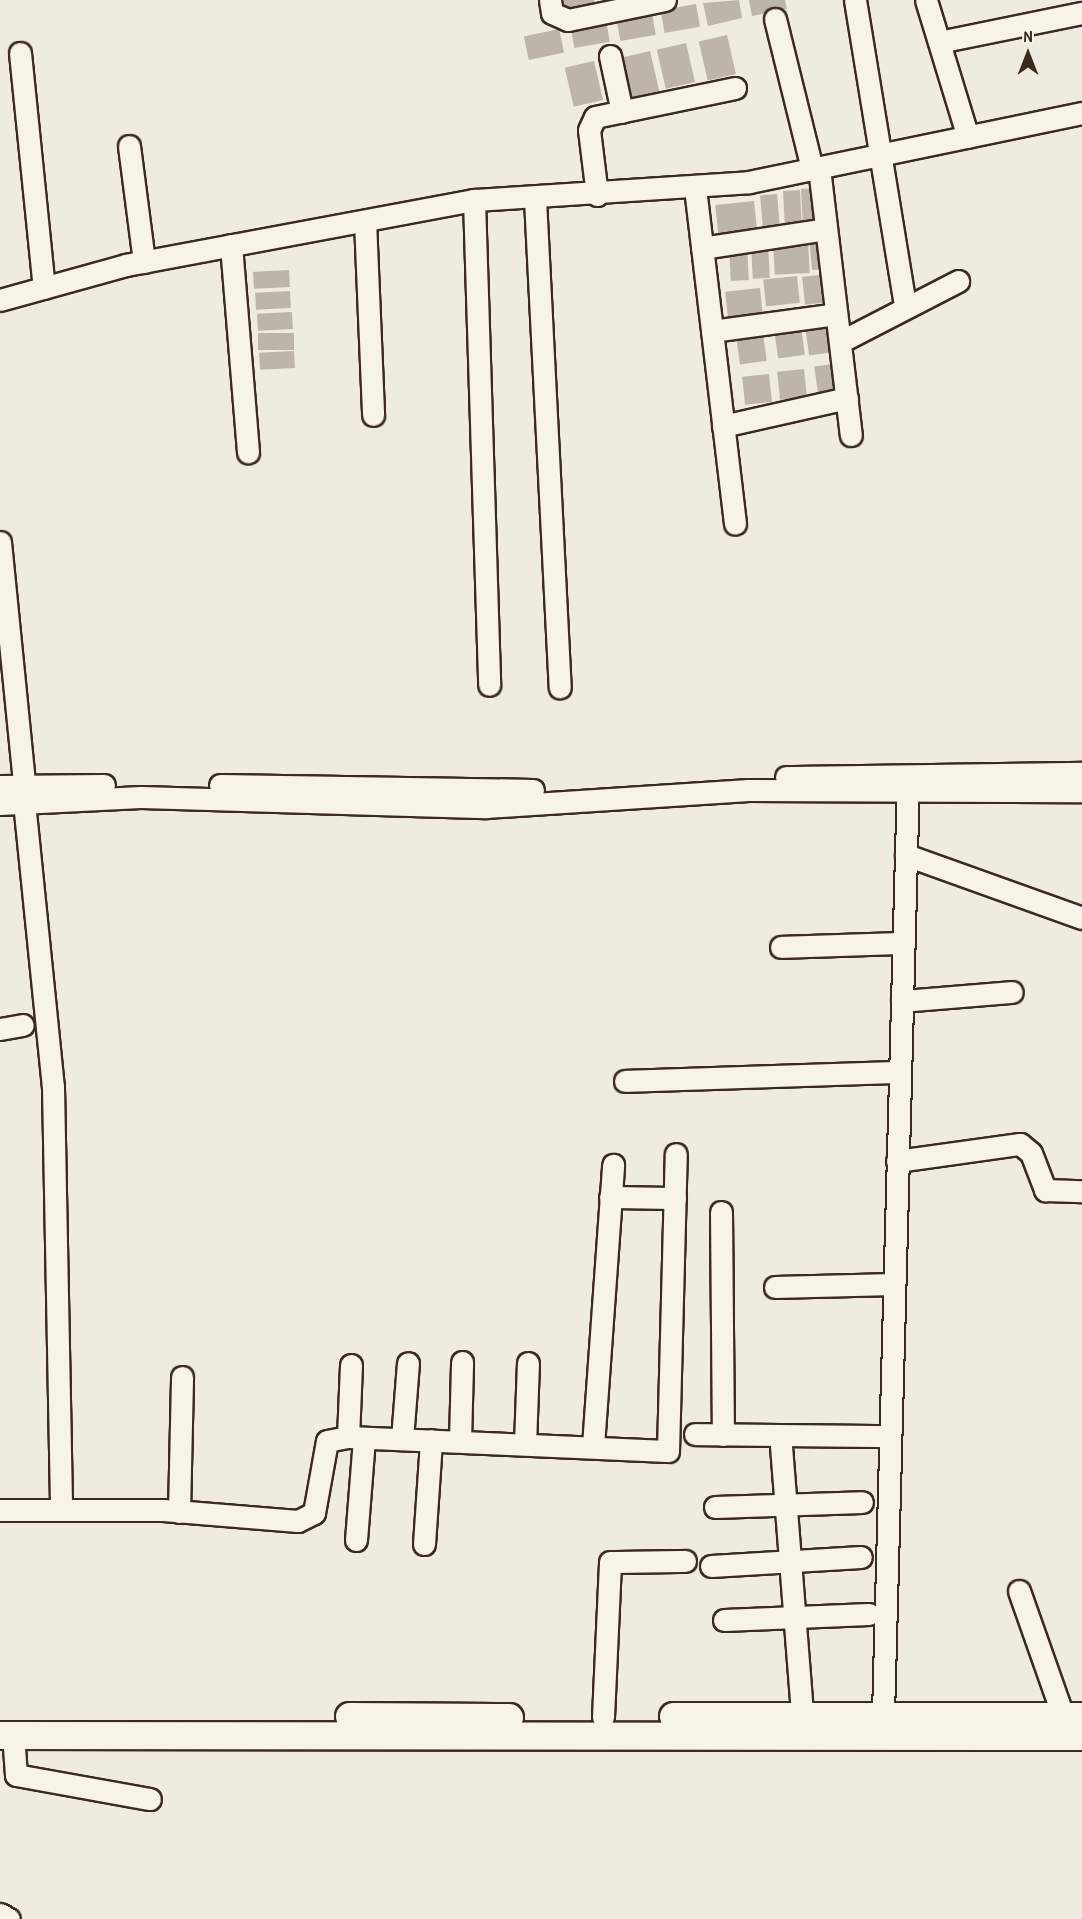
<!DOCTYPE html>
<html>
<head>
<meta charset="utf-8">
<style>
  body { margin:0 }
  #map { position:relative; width:1082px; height:1919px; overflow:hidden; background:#efebe0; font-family:"Patrick Hand",sans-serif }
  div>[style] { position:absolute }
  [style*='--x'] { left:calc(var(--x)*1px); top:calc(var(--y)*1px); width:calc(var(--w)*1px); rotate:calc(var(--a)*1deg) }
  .building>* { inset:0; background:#bdb5aa; transform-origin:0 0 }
  .roads { filter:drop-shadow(2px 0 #3b2a1e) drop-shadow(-2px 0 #3b2a1e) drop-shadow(0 2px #3b2a1e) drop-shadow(0 -2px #3b2a1e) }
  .minor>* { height:21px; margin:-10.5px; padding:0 10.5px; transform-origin:10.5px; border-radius:10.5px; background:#f7f3e8 }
  .major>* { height:27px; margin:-13.5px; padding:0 13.5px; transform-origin:13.5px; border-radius:13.5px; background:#f7f3e8 }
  span { translate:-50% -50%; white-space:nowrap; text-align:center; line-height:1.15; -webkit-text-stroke:5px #f7f3e8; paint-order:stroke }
  .north { position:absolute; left:998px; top:24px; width:60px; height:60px; -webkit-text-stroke:4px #f7f3e8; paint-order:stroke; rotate:0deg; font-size:16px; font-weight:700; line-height:24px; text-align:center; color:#3b2a1e }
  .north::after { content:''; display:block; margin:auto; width:21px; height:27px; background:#3b2a1e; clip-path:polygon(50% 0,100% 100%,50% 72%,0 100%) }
</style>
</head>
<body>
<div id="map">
  <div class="building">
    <div style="clip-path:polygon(564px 0,594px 0,595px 4px,565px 8px)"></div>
    <div style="clip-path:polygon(739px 0,742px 18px,708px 26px,703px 3px)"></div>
    <div style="clip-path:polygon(749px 0,785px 0,787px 9px,752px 16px)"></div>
    <div style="left:696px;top:4px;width:23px;height:36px;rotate:80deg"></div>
    <div style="left:652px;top:13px;width:22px;height:36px;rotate:80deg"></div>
    <div style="left:606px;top:20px;width:22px;height:36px;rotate:80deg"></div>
    <div style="left:559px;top:29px;width:24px;height:36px;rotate:78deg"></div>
    <div style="left:727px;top:35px;width:40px;height:29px;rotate:77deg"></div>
    <div style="left:686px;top:43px;width:40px;height:30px;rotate:77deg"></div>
    <div style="left:650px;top:51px;width:41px;height:31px;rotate:77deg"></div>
    <div style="left:594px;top:61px;width:40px;height:30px;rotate:77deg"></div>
    <div style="left:819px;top:188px;width:35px;height:18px;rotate:87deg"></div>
    <div style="left:800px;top:190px;width:34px;height:17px;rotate:87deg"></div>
    <div style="left:777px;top:194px;width:34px;height:17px;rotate:85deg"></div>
    <div style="left:754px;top:201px;width:29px;height:39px;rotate:84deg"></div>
    <div style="left:825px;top:235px;width:34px;height:16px;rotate:85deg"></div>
    <div style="left:808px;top:239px;width:34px;height:35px;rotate:87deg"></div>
    <div style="left:768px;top:244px;width:34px;height:17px;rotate:87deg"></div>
    <div style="left:747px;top:246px;width:34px;height:18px;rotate:87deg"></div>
    <div style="left:289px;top:270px;width:17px;height:36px;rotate:87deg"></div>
    <div style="left:829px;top:274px;width:28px;height:27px;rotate:84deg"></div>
    <div style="left:797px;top:276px;width:27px;height:34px;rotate:84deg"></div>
    <div style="left:760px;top:288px;width:27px;height:35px;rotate:84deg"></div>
    <div style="left:290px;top:291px;width:17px;height:35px;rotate:87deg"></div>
    <div style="left:292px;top:312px;width:17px;height:35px;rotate:87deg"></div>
    <div style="left:832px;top:324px;width:28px;height:27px;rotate:82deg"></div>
    <div style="left:801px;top:327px;width:28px;height:27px;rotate:82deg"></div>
    <div style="left:294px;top:333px;width:17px;height:36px;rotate:90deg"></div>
    <div style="left:763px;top:334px;width:27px;height:27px;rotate:82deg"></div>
    <div style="left:294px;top:351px;width:17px;height:35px;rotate:87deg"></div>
    <div style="left:840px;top:363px;width:28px;height:26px;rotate:82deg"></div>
    <div style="left:804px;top:369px;width:28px;height:27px;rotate:84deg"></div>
    <div style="left:769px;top:374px;width:28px;height:27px;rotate:84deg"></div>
  </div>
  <div class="roads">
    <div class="minor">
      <div style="--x:550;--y:0;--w:13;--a:81"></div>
      <div style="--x:552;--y:13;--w:17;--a:24"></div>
      <div style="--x:568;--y:20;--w:99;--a:-11.7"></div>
      <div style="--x:855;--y:0;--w:311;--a:80.7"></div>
      <div style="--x:926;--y:0;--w:143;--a:73"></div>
      <div style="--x:775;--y:19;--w:154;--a:76.1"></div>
      <div style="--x:939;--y:42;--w:146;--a:-11.5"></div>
      <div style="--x:20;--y:53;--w:236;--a:84.2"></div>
      <div style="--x:610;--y:56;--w:57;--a:77.9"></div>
      <div style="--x:129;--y:146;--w:117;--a:82.6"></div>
      <div style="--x:819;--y:168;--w:269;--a:83.2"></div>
      <div style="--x:695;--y:188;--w:338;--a:83.2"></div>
      <div style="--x:597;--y:195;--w:65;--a:-97"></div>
      <div style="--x:589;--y:130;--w:14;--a:-65"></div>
      <div style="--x:595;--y:117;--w:143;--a:-11.7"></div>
      <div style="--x:535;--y:199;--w:489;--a:87.1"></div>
      <div style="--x:474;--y:200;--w:485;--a:88.2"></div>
      <div style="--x:365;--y:221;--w:194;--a:87.6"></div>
      <div style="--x:231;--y:245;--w:208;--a:85.3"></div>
      <div style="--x:702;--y:248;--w:125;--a:-8.7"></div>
      <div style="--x:0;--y:300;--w:131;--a:-15.5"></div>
      <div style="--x:126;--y:265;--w:354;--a:-10.6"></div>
      <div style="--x:474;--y:200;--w:276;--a:-3.7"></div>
      <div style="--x:749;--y:182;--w:340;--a:-11.7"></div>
      <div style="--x:712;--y:331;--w:125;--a:-7.8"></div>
      <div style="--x:840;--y:342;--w:133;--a:-27.3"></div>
      <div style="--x:723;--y:426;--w:127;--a:-12.7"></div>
      <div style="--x:0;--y:542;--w:243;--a:84.3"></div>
      <div style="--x:786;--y:777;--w:296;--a:-0.8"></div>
      <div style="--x:220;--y:785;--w:313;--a:0.9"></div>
      <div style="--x:0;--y:786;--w:104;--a:-0.6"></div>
      <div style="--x:24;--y:802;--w:286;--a:84.2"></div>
      <div style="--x:53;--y:1087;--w:420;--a:88.9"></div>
      <div style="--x:0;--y:804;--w:141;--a:-2.8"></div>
      <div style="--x:141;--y:797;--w:345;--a:1.7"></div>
      <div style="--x:486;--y:807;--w:263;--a:-3.7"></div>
      <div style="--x:748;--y:790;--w:334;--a:0.2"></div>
      <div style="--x:906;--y:855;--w:187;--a:19.7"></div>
      <div style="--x:781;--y:947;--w:123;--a:-1.9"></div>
      <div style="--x:902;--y:1001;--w:110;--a:-4.7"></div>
      <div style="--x:0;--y:1029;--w:23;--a:-10"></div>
      <div style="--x:625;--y:1081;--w:274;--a:-1.9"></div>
      <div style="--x:897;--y:1161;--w:124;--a:-7.9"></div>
      <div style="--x:1020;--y:1144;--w:14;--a:39"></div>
      <div style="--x:1031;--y:1153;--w:40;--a:69"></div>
      <div style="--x:1045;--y:1190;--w:37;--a:2"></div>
      <div style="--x:610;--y:1197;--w:65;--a:0.9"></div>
      <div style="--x:721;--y:1212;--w:223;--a:89.5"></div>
      <div style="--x:775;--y:1287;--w:118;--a:-1.5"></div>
      <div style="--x:695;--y:1434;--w:193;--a:0.6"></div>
      <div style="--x:348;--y:1437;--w:72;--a:-87.6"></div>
      <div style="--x:402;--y:1439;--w:76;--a:-85.5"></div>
      <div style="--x:460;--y:1441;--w:79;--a:-88.5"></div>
      <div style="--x:525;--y:1444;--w:81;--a:-87.9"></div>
      <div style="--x:593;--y:1446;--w:282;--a:-85.9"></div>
      <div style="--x:781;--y:1446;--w:269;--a:85.5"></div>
      <div style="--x:715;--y:1507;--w:147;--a:-1.9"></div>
      <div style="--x:0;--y:1510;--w:163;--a:0"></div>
      <div style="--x:163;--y:1510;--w:135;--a:4.7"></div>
      <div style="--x:298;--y:1521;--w:18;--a:-27"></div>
      <div style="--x:314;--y:1513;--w:73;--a:-79.8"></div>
      <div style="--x:327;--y:1441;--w:21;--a:-11"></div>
      <div style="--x:348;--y:1437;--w:320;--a:2.5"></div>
      <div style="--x:668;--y:1451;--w:297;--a:-88.5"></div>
      <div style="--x:179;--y:1512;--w:135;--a:-88.7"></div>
      <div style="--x:356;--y:1540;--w:102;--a:-85.5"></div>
      <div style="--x:424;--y:1544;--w:104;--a:-86.1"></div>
      <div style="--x:711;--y:1566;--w:150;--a:-3.4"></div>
      <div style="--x:1019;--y:1591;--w:133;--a:70.6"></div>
      <div style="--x:724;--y:1620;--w:145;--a:-2.4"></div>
      <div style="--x:883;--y:1715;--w:939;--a:-88.47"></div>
      <div style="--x:603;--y:1717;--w:155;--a:-87.4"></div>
      <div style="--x:610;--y:1562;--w:75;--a:-0.8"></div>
      <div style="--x:13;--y:1734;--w:41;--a:85.8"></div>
      <div style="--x:16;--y:1775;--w:136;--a:10.2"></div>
      <div style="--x:0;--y:1914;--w:10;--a:29"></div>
    </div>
    <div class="major">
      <div style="--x:349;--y:1716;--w:160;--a:0.4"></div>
      <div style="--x:673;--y:1716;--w:409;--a:0"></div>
      <div style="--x:0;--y:1735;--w:1082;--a:0.05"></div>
    </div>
  </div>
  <div class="north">N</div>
</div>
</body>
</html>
